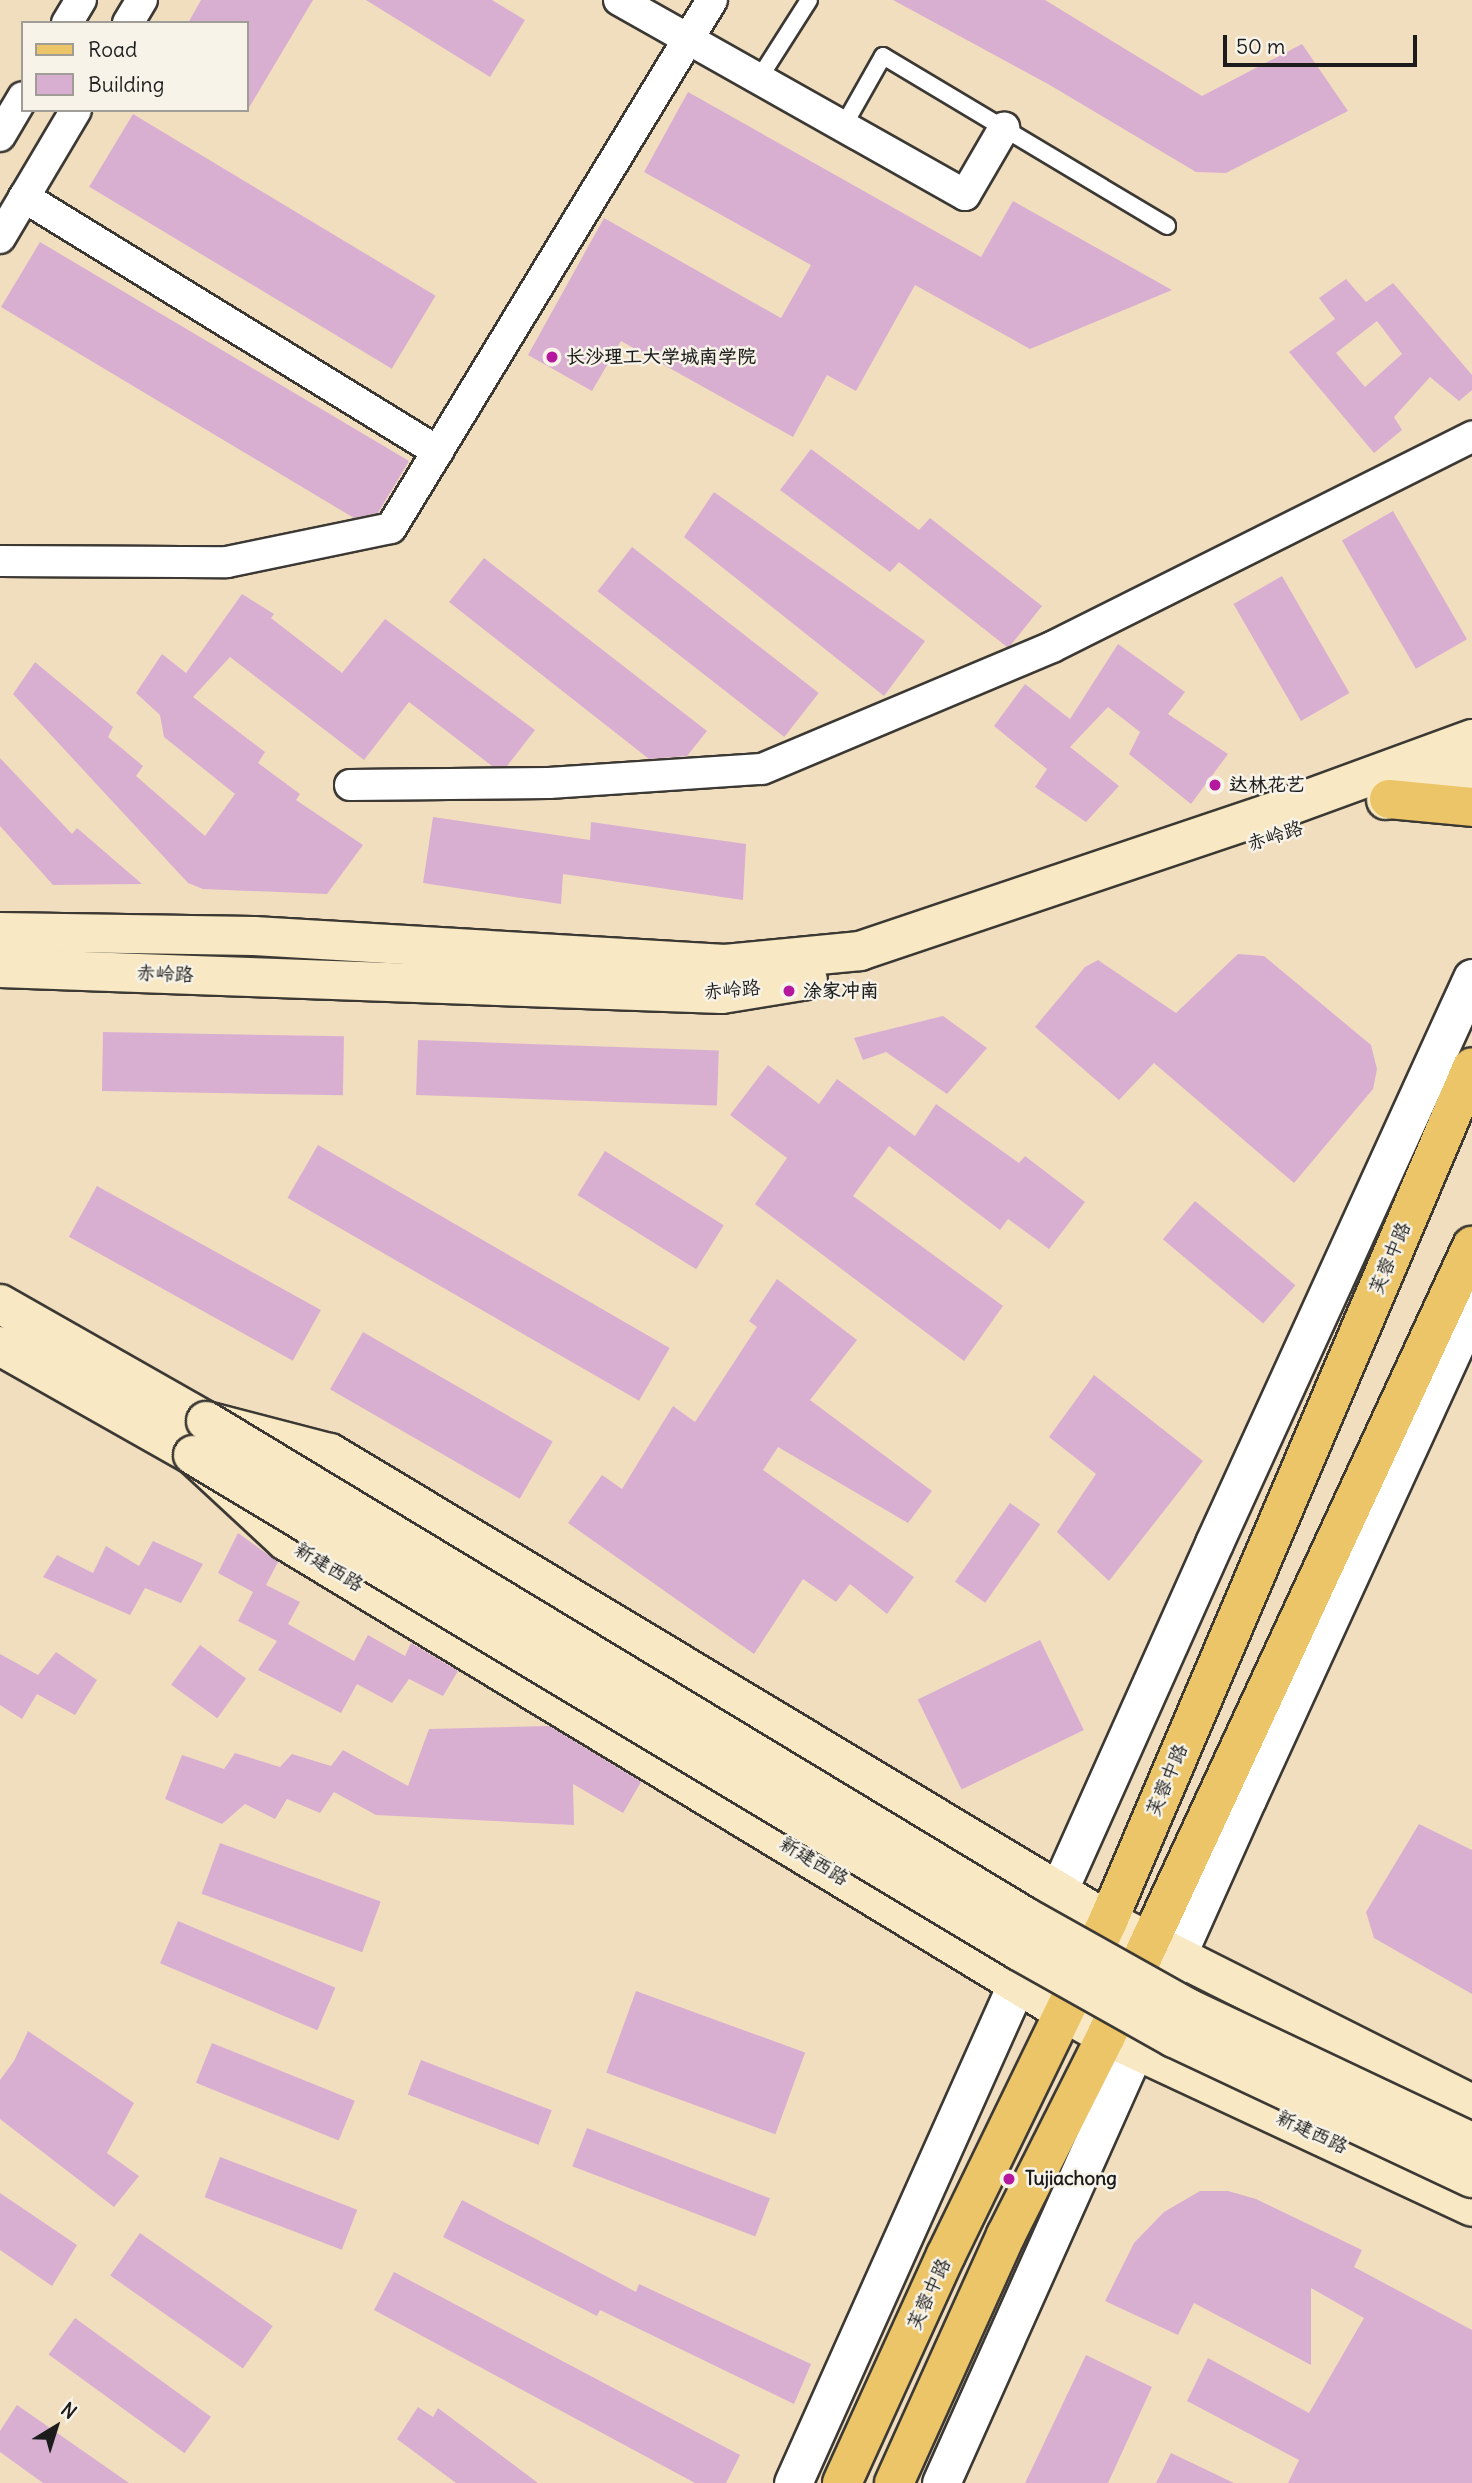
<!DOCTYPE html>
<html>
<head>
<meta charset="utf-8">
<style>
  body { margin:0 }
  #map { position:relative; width:1472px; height:2483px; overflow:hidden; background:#f1debf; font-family:Delius,"LXGW WenKai TC",sans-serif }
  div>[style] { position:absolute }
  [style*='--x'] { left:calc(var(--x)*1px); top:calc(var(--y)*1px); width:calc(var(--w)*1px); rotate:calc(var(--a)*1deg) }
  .building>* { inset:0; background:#d9afd1; transform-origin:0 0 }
  .roads { filter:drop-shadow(2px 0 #3c3934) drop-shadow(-2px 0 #3c3934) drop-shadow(0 2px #3c3934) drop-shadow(0 -2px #3c3934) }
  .service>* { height:16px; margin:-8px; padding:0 8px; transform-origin:8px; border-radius:8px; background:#fff }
  .minor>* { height:30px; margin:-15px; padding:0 15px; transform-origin:15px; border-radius:15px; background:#fff }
  .tertiary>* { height:37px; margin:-18.5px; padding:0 18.5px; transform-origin:18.5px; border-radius:18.5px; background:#fff }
  .secondary>* { height:38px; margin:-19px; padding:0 19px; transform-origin:19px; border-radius:19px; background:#f8e8c3 }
  .primary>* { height:38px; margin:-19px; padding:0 19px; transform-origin:19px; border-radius:19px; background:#edc569 }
  .bridges { filter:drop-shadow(2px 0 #3c3934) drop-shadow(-2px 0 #3c3934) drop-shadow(0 2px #3c3934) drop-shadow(0 -2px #3c3934) }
  .secondary-bridge>* { height:38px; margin:-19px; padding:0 19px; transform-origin:19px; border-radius:19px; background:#f8e8c3 }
  .dots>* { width:19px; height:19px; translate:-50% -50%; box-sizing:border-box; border:4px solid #f7f3e8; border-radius:50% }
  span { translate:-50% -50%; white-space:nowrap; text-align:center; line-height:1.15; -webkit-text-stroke:5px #f7f3e8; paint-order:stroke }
  .poi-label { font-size:19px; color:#1c1c1c; font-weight:700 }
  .left { translate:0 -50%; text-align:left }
  .street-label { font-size:19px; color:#1c1c1c }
  .legend { position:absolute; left:21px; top:21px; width:228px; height:91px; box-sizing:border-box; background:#f7f3e8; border:2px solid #9f9d96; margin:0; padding:9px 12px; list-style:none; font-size:21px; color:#1c1c1c }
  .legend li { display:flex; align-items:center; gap:14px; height:35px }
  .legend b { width:35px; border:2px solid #9f9d96 }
  .north { position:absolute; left:21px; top:2392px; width:70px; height:70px; -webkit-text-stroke:5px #f7f3e8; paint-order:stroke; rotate:38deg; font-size:19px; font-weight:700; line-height:28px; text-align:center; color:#1c1c1c }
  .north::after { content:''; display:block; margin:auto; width:24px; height:32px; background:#1c1c1c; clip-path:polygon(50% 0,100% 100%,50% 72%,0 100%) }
  .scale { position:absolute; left:1223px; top:35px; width:194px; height:32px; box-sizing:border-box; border:4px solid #1c1c1c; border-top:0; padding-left:9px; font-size:21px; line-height:24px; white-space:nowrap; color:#1c1c1c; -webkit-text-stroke:5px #f7f3e8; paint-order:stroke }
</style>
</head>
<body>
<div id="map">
  <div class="building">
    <div style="clip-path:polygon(201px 0,313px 0,247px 111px,247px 23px,188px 23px)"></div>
    <div style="clip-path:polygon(366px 0,492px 0,525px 20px,490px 77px)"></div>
    <div style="clip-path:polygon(893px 0,1045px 0,1202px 96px,1302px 44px,1348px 111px,1226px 173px,1196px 172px,1048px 84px)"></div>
    <div style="clip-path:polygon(688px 92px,981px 257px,1013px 201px,1172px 290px,1030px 349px,915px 285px,856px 391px,827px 375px,793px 437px,621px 341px,592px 391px,528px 355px,604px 218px,781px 318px,811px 265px,644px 172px)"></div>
    <div style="left:133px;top:114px;width:353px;height:85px;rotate:31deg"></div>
    <div style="clip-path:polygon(40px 242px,409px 461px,378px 513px,354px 518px,1px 307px)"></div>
    <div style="clip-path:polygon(evenodd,1346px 279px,1366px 302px,1393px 283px,1472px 375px,1472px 390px,1459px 401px,1430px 377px,1394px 417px,1402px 430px,1374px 453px,1289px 352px,1335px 319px,1319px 298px,1346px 279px,1377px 321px,1402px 354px,1365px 387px,1336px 353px,1377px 321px)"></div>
    <div style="clip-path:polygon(811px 449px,919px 530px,930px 518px,1042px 606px,1010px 646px,1007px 647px,899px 562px,890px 572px,780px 490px)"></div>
    <div style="clip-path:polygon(714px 492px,925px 641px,884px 696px,684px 537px)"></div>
    <div style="left:1393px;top:511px;width:148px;height:59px;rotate:60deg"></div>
    <div style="left:632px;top:547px;width:237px;height:56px;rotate:38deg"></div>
    <div style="clip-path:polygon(484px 558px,707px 731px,687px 756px,649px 759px,449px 602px)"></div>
    <div style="left:1282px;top:576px;width:135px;height:56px;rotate:60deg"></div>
    <div style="clip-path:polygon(242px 594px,274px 614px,271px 618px,342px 673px,385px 619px,535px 730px,507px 766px,492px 766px,409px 702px,364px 760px,230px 657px,193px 697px,265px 752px,258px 763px,300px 794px,296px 800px,363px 845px,327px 894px,203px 889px,188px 883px,13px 694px,35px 662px,113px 727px,108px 737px,143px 766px,136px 776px,205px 836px,235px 794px,164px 737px,160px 715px,136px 693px,162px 654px,186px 673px)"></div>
    <div style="clip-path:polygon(1118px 644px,1185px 692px,1168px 714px,1228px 754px,1191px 804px,1129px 754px,1140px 732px,1108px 707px,1070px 747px,1119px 786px,1086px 822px,1035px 787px,1047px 769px,994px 726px,1025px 684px,1070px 719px)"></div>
    <div style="clip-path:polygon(0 758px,72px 834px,77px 828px,142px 884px,53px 885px,0 826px)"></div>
    <div style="clip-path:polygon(433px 817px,590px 840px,591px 822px,746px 844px,743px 900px,563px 874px,561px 904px,423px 883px)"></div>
    <div style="clip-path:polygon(1238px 954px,1264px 956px,1371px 1045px,1377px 1069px,1373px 1089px,1294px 1183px,1154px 1063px,1119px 1100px,1035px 1027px,1085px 967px,1098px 960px,1176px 1013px)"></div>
    <div style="clip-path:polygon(943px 1016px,987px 1048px,947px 1094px,886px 1052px,863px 1060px,854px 1038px)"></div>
    <div style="left:103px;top:1032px;width:241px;height:59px;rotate:1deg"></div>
    <div style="left:418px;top:1040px;width:301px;height:55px;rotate:2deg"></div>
    <div style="clip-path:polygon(768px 1065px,819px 1104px,837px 1079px,915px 1136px,936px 1104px,1019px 1163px,1025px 1156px,1085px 1202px,1049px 1249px,1008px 1219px,1000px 1230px,889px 1146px,853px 1196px,1003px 1306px,964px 1361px,755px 1204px,787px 1158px,730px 1115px)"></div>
    <div style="left:318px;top:1145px;width:406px;height:61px;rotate:30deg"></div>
    <div style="left:605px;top:1151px;width:140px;height:52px;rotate:32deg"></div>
    <div style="left:97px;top:1186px;width:256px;height:58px;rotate:29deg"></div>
    <div style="left:1195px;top:1201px;width:131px;height:50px;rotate:40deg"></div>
    <div style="clip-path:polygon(777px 1279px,857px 1340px,810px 1400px,932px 1491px,908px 1523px,778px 1447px,763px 1470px,914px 1577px,887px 1614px,850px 1584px,836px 1602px,803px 1579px,754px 1654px,568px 1523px,602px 1475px,622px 1489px,673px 1406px,695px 1422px,757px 1327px,749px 1321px)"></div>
    <div style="left:363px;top:1332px;width:219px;height:66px;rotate:30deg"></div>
    <div style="clip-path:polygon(1094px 1375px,1203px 1461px,1109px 1581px,1057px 1532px,1096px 1474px,1049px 1437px)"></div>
    <div style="left:1010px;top:1503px;width:37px;height:96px;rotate:35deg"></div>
    <div style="clip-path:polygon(238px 1533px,278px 1562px,266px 1585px,300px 1602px,288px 1624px,354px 1661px,368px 1635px,405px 1656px,411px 1643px,458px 1671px,443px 1696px,409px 1679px,392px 1703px,357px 1684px,341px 1713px,258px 1670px,277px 1641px,238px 1621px,253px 1592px,218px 1573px)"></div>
    <div style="clip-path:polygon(153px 1541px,203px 1564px,181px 1603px,145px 1588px,130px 1615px,43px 1577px,57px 1555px,93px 1573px,106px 1546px,139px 1566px)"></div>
    <div style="left:1040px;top:1640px;width:100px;height:136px;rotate:64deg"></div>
    <div style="left:200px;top:1645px;width:57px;height:49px;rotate:36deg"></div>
    <div style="clip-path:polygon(56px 1652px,97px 1680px,75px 1715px,37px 1694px,22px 1719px,0 1705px,0 1654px,38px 1675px)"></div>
    <div style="clip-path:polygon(549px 1726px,641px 1782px,623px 1813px,573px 1784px,574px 1825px,376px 1815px,334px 1792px,320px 1813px,287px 1799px,275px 1819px,245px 1804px,222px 1824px,165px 1799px,182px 1755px,224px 1769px,235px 1753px,280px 1767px,292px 1754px,331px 1766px,343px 1750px,408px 1786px,429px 1729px)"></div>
    <div style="clip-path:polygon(1419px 1824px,1472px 1850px,1472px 1994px,1374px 1938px,1366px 1912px)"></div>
    <div style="left:220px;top:1843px;width:171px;height:54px;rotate:20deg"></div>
    <div style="left:178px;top:1921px;width:171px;height:46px;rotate:23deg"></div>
    <div style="left:636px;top:1991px;width:180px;height:87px;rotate:20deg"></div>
    <div style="clip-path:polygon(28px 2031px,134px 2103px,107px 2153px,139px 2176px,114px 2207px,0 2119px,0 2080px,14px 2061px)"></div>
    <div style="left:212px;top:2043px;width:154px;height:43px;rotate:22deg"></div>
    <div style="left:421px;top:2060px;width:140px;height:37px;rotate:21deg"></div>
    <div style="left:587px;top:2128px;width:196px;height:41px;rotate:21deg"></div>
    <div style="left:220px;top:2157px;width:147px;height:43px;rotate:21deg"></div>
    <div style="clip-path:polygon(1200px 2191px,1228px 2191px,1256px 2199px,1362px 2250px,1354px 2267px,1472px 2330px,1472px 2483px,1288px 2483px,1299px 2460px,1187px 2401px,1208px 2358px,1309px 2413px,1364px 2318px,1311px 2288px,1311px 2365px,1194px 2303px,1178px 2335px,1105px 2301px,1134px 2243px,1164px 2212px)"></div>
    <div style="clip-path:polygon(0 2193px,77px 2245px,52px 2286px,0 2250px)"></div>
    <div style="clip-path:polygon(462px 2200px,636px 2292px,639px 2284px,811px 2364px,794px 2404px,600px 2310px,597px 2316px,443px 2237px)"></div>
    <div style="left:140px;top:2233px;width:162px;height:52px;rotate:35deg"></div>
    <div style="clip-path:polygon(394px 2272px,740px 2455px,726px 2483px,695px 2483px,374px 2310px)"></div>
    <div style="left:75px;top:2318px;width:168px;height:45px;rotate:36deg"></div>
    <div style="clip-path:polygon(1086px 2355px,1152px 2387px,1108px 2483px,1025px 2483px)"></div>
    <div style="clip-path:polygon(17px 2405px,129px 2483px,43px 2483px,0 2452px,0 2431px)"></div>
    <div style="clip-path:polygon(418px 2407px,433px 2417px,438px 2408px,538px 2483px,456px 2483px,397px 2439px)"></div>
    <div style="clip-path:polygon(1171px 2453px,1234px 2483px,1156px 2483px)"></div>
  </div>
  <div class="roads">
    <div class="service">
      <div style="--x:760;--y:77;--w:91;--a:-57.5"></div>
      <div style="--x:844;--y:125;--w:79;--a:-60.5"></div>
      <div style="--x:883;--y:56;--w:331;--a:30.9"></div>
    </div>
    <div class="minor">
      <div style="--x:619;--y:0;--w:397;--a:29.4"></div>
      <div style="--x:965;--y:195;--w:78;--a:-59.8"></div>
      <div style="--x:67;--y:23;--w:27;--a:-59"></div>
      <div style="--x:128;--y:23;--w:27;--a:-59"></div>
      <div style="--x:0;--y:136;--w:45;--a:-59.5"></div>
      <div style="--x:24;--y:197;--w:486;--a:31.6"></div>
      <div style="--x:0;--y:238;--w:149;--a:-59.3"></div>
      <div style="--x:0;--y:561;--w:227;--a:0.3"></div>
      <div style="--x:227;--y:562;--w:167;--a:-11.7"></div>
      <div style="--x:391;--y:528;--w:618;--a:-58.7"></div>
      <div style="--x:350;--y:785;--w:199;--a:-0.6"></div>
      <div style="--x:549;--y:783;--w:213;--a:-3.8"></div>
      <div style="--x:762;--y:769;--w:315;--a:-22.8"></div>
      <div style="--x:1052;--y:647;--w:470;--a:-26.6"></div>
    </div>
    <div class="tertiary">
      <div style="--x:793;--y:2483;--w:1030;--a:-65.87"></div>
      <div style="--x:1214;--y:1543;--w:621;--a:-65.46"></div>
      <div style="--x:941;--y:2483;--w:749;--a:-65.9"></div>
      <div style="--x:1247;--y:1799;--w:540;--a:-65.38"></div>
    </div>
    <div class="secondary">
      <div style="--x:1386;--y:800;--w:91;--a:-18.6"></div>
      <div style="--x:0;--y:932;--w:254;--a:0.9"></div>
      <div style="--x:254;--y:936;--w:472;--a:3.4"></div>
      <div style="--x:725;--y:964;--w:136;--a:-5.5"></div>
      <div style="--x:860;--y:951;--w:429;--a:-18.6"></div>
      <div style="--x:1267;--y:814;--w:218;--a:-20.1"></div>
      <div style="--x:0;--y:968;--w:722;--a:2.06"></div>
      <div style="--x:722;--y:994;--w:87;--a:-9.2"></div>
      <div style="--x:0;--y:1304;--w:237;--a:29.6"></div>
      <div style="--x:206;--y:1421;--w:128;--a:14.5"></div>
      <div style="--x:330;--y:1453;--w:908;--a:31.03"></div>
      <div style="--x:1108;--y:1921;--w:407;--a:26.7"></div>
      <div style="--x:0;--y:1346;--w:222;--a:29.5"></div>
      <div style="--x:193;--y:1455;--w:127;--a:42.8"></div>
      <div style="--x:286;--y:1541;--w:911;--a:31.21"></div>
      <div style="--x:1065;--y:2013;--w:47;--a:29.3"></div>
      <div style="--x:1106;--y:2036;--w:404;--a:25"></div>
    </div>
    <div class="primary">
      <div style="--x:1389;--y:799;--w:83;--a:5.5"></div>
      <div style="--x:842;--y:2483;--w:251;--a:-65.5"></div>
      <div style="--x:946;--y:2255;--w:371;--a:-64.1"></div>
      <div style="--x:1108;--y:1921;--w:928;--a:-66.91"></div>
      <div style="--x:894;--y:2483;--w:272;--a:-65.7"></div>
      <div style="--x:1006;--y:2235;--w:223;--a:-63.3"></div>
      <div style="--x:1106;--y:2036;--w:871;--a:-65.14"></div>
    </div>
  </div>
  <div class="bridges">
    <div class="secondary-bridge">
      <div style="--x:206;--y:1421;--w:956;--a:31.18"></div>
      <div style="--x:1024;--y:1916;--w:188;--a:29.3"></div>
      <div style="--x:1188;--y:2008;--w:314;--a:25.3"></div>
      <div style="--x:193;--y:1455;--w:963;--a:30.98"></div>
      <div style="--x:1019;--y:1951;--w:178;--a:29.3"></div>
      <div style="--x:1174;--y:2038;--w:329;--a:25.2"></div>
    </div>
  </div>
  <div class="dots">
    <div style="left:552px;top:357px;background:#b5179e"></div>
    <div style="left:1215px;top:785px;background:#b5179e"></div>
    <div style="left:789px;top:991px;background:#b5179e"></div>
    <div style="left:1009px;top:2179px;background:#b5179e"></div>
  </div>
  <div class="poi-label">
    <span class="left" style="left:566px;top:357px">长沙理工大学城南学院</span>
    <span class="left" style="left:1229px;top:785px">达林花艺</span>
    <span class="left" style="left:803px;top:991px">涂家冲南</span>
    <span class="left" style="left:1025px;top:2179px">Tujiachong</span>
  </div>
  <div class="street-label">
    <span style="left:1275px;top:836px;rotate:-18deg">赤岭路</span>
    <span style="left:165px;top:974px;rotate:2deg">赤岭路</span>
    <span style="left:732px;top:990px;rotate:-5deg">赤岭路</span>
    <span style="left:1390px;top:1258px;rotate:-67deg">芙蓉中路</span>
    <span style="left:329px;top:1567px;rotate:31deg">新建西路</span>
    <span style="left:1167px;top:1780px;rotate:-67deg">芙蓉中路</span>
    <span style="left:814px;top:1861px;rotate:31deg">新建西路</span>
    <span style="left:1312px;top:2132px;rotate:25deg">新建西路</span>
    <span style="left:929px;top:2294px;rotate:-65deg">芙蓉中路</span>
  </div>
  <ul class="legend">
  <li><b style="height:9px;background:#edc569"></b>Road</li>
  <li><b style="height:19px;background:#d9afd1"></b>Building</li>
  </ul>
  <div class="north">N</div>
  <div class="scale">50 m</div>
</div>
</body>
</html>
